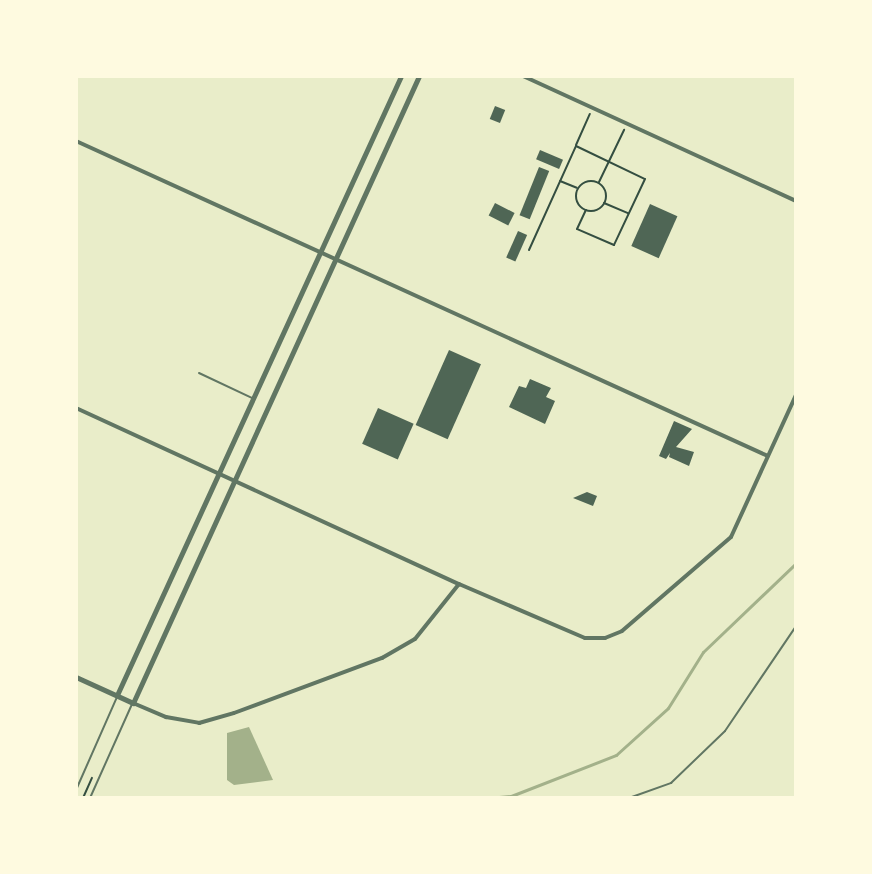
<!DOCTYPE html>
<html>
<head>
<meta charset="utf-8">
<style>
  body { margin:0 }
  #map { position:relative; width:872px; height:874px; overflow:hidden; background:#e9edc9; font-family:Roboto,sans-serif }
  div>[style] { position:absolute }
  [style*='--x'] { left:calc(var(--x)*1px); top:calc(var(--y)*1px); width:calc(var(--w)*1px); rotate:calc(var(--a)*1deg) }
  .water>* { inset:0; background:#a3b18a }
  .stream>* { height:3px; margin:-1.5px; padding:0 1.5px; transform-origin:1.5px; border-radius:1.5px; background:#a3b18a }
  .building>* { inset:0; background:#4f6655; transform-origin:0 0 }
  .path>* { height:2px; margin:-1px; padding:0 1px; transform-origin:1px; border-radius:1px; background:#344e41 }
  .path>.ring { margin:-1px; padding:0; box-sizing:content-box; background:none; border:2px solid #344e41; border-radius:50% }
  .service>* { height:2px; margin:-1px; padding:0 1px; transform-origin:1px; border-radius:1px; background:#617663 }
  .minor>* { height:4px; margin:-2px; padding:0 2px; transform-origin:2px; border-radius:2px; background:#617663 }
  .tertiary>* { height:5px; margin:-2.5px; padding:0 2.5px; transform-origin:2.5px; border-radius:2.5px; background:#617663 }
  span { translate:-50% -50%; white-space:nowrap; text-align:center; line-height:1.15; -webkit-text-stroke:6px #fefae0; paint-order:stroke }
  .frame { position:absolute; inset:0; border:78px solid #fefae0; pointer-events:none }
</style>
</head>
<body>
<div id="map">
  <div class="water">
    <div style="clip-path:polygon(249px 727px,273px 780px,234px 785px,227px 780px,227px 733px)"></div>
  </div>
  <div class="stream">
    <div style="--x:488;--y:798;--w:23;--a:-5"></div>
    <div style="--x:511;--y:796;--w:113;--a:-21.3"></div>
    <div style="--x:616;--y:755;--w:70;--a:-42.1"></div>
    <div style="--x:668;--y:708;--w:66;--a:-58"></div>
    <div style="--x:703;--y:652;--w:129;--a:-43.7"></div>
  </div>
  <div class="building">
    <div style="left:495px;top:106px;width:11px;height:14px;rotate:22deg"></div>
    <div style="left:540px;top:150px;width:25px;height:10px;rotate:23deg"></div>
    <div style="left:539px;top:167px;width:11px;height:52px;rotate:22deg"></div>
    <div style="left:495px;top:203px;width:22px;height:14px;rotate:27deg"></div>
    <div style="left:650px;top:204px;width:30px;height:46px;rotate:24deg"></div>
    <div style="left:518px;top:231px;width:10px;height:29px;rotate:24deg"></div>
    <div style="left:449px;top:350px;width:35px;height:82px;rotate:24deg"></div>
    <div style="clip-path:polygon(530px 379px,551px 388px,546px 397px,555px 401px,545px 424px,509px 407px,519px 386px,526px 388px)"></div>
    <div style="left:378px;top:408px;width:39px;height:39px;rotate:24deg"></div>
    <div style="clip-path:polygon(674px 421px,692px 429px,676px 447px,694px 452px,689px 466px,669px 457px,670px 453px,666px 459px,659px 456px)"></div>
    <div style="clip-path:polygon(587px 492px,597px 496px,593px 506px,573px 498px)"></div>
  </div>
  <div class="path">
    <div style="--x:576;--y:145;--w:34;--a:-66"></div>
    <div style="--x:560;--y:181;--w:18;--a:22"></div>
    <div class="ring" style="left:576px;top:181px;width:28px;height:28px"></div>
    <div style="--x:599;--y:182;--w:58;--a:-64.3"></div>
    <div style="--x:604;--y:203;--w:26;--a:23"></div>
    <div style="--x:529;--y:250;--w:114;--a:-65.7"></div>
    <div style="--x:576;--y:146;--w:76;--a:25.6"></div>
    <div style="--x:645;--y:179;--w:73;--a:115.2"></div>
    <div style="--x:614;--y:245;--w:40;--a:-156.6"></div>
    <div style="--x:577;--y:229;--w:21;--a:-65"></div>
    <div style="--x:83;--y:798;--w:22;--a:-66"></div>
  </div>
  <div class="service">
    <div style="--x:199;--y:373;--w:59;--a:25.3"></div>
    <div style="--x:76;--y:790;--w:102;--a:-66.2"></div>
    <div style="--x:90;--y:798;--w:103;--a:-65.9"></div>
    <div style="--x:629;--y:798;--w:45;--a:-19.7"></div>
    <div style="--x:671;--y:783;--w:75;--a:-43.9"></div>
    <div style="--x:725;--y:731;--w:127;--a:-55.9"></div>
  </div>
  <div class="minor">
    <div style="--x:523;--y:76;--w:300;--a:24.6"></div>
    <div style="--x:76;--y:141;--w:760;--a:24.48"></div>
    <div style="--x:76;--y:408;--w:422;--a:24.7"></div>
    <div style="--x:459;--y:584;--w:137;--a:23.2"></div>
    <div style="--x:585;--y:638;--w:20;--a:0"></div>
    <div style="--x:605;--y:638;--w:18;--a:-22"></div>
    <div style="--x:622;--y:631;--w:144;--a:-40.8"></div>
    <div style="--x:731;--y:537;--w:156;--a:-65.4"></div>
    <div style="--x:133;--y:703;--w:36;--a:23"></div>
    <div style="--x:166;--y:717;--w:34;--a:10"></div>
    <div style="--x:199;--y:723;--w:36;--a:-16"></div>
    <div style="--x:234;--y:713;--w:158;--a:-20.4"></div>
    <div style="--x:382;--y:658;--w:38;--a:-30"></div>
    <div style="--x:415;--y:639;--w:70;--a:-51.3"></div>
  </div>
  <div class="tertiary">
    <div style="--x:76;--y:677;--w:63;--a:24.5"></div>
    <div style="--x:133;--y:703;--w:689;--a:-65.48"></div>
    <div style="--x:117;--y:695;--w:681;--a:-65.35"></div>
  </div>
  <div class="frame"></div>
</div>
</body>
</html>
